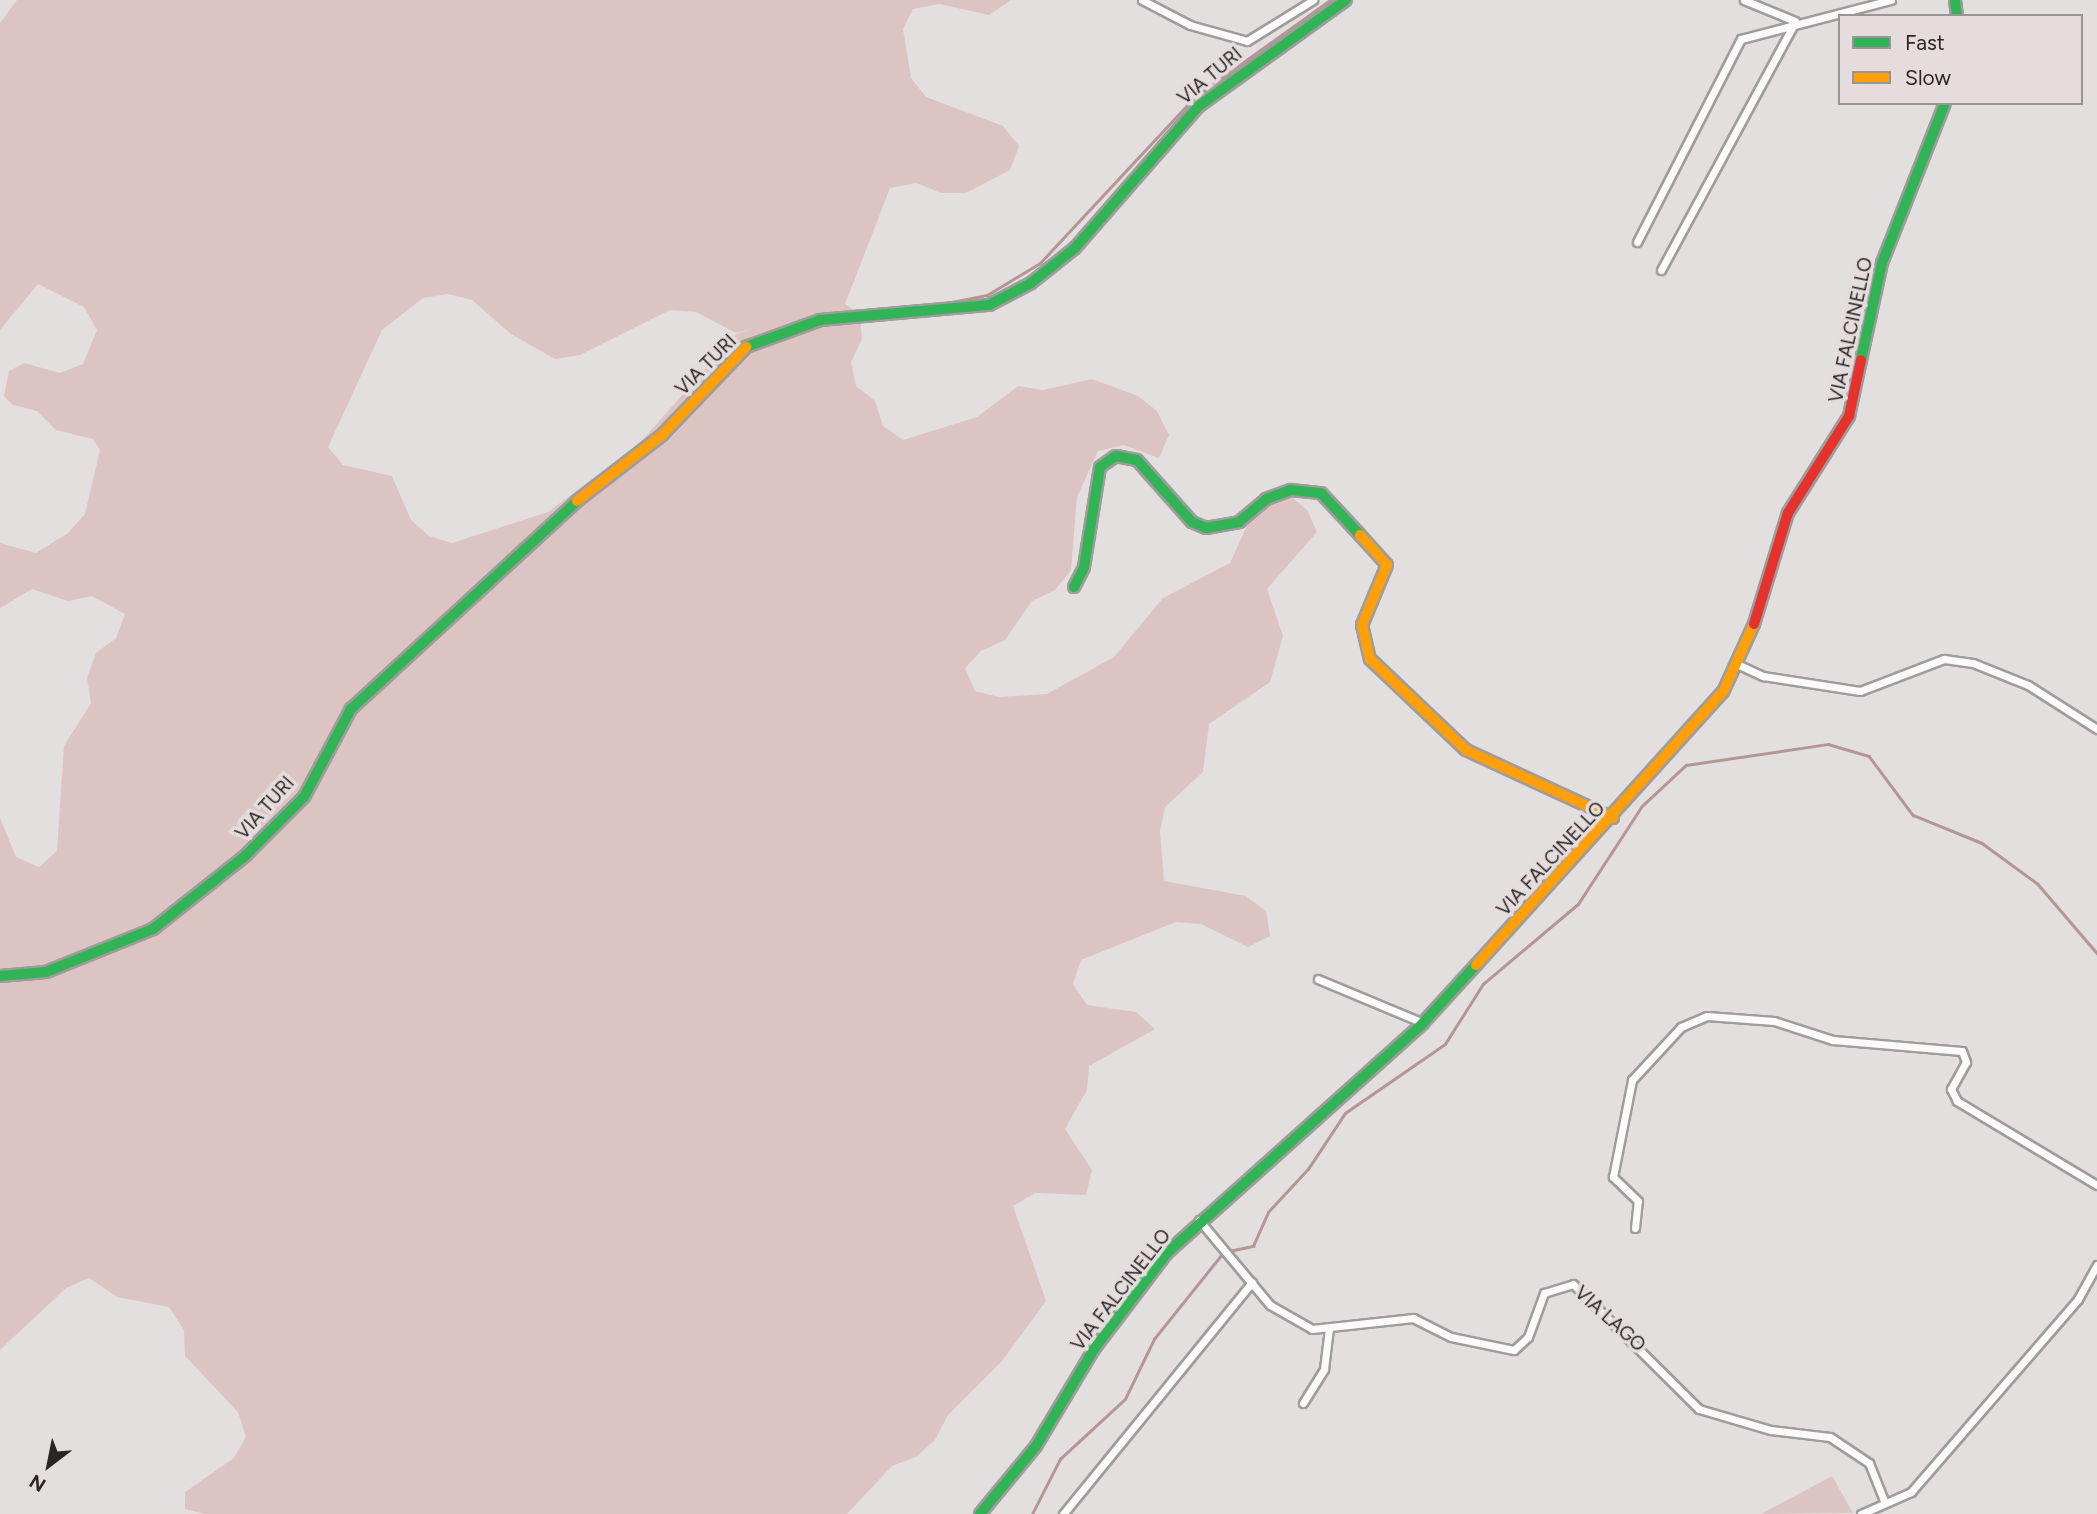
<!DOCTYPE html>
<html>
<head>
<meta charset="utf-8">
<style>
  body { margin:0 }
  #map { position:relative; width:2097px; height:1514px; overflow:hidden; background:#e3dfdf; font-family:Figtree,sans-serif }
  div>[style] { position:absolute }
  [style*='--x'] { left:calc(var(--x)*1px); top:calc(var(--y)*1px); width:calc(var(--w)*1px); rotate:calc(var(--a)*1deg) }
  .green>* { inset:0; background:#dcc4c3 }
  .stream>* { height:2.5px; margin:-1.25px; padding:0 1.25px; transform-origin:1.25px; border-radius:1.25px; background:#b69695 }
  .roads { filter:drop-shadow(2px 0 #9f9c9c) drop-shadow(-2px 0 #9f9c9c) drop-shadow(0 2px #9f9c9c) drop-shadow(0 -2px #9f9c9c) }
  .street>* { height:7px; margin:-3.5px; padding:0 3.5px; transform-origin:3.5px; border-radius:3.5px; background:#fbfafa }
  .fast>* { height:10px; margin:-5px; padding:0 5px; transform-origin:5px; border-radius:5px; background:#30b455 }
  .slow>* { height:10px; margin:-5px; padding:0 5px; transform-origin:5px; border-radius:5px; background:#ff9f0a }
  .jam>* { height:10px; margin:-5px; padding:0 5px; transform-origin:5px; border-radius:5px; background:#e5322d }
  span { translate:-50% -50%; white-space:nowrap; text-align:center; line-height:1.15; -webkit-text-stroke:7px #e5dddd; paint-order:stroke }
  .street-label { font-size:19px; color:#292726 }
  .legend { position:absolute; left:1838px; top:14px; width:245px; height:91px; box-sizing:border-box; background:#e5dddd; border:2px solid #9a9494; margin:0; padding:9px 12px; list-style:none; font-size:21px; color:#292726 }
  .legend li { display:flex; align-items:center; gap:14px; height:35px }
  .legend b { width:35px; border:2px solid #9a9494 }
  .north { position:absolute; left:14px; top:1430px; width:70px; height:70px; -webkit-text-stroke:5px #e5dddd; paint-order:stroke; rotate:212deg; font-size:19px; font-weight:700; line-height:28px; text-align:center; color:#292726 }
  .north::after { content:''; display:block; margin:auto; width:24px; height:32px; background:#292726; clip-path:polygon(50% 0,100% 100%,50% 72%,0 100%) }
</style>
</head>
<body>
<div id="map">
  <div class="green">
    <div style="clip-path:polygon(evenodd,17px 0,1011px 0,989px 15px,939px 4px,913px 9px,903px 29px,911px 78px,926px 97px,1003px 126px,1019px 146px,1010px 170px,966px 193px,941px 193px,916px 183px,890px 188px,845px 304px,860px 314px,862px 339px,851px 362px,856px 386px,875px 401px,883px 426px,903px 440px,977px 417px,1018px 386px,1043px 390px,1092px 379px,1138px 396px,1157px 411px,1169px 435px,1159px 458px,1124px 445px,1098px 451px,1077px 497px,1071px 570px,1055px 590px,1032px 601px,1005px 640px,981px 651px,965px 668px,975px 691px,999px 697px,1047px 694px,1114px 657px,1163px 598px,1230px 563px,1250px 519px,1268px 502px,1288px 494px,1307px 510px,1317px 532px,1267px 589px,1283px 636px,1270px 682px,1209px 724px,1203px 772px,1165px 807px,1160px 831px,1164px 881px,1246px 896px,1266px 911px,1270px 936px,1248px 947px,1201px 924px,1176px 922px,1081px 960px,1073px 984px,1087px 1005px,1136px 1012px,1155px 1029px,1089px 1066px,1087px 1090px,1065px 1129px,1092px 1170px,1086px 1195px,1035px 1193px,1013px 1206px,1046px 1301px,1002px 1361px,948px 1415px,935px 1440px,916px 1457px,892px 1466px,847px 1514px,205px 1514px,185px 1509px,185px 1492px,234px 1458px,246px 1437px,238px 1412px,185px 1356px,184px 1330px,169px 1307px,117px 1297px,89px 1278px,66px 1288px,0 1350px,0 818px,16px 857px,39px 867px,57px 851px,64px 746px,91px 703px,87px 678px,96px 653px,116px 638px,125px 614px,92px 596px,68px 601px,32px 589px,0 608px,0 543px,36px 553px,68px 533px,85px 514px,100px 450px,93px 439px,56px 430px,37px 411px,13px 405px,4px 396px,9px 371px,24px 363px,60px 373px,83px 364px,97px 330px,84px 307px,38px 284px,0 330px,0 23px,17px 0,448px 294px,472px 300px,511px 334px,555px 359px,580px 355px,670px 310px,696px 312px,736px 333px,752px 329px,736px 334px,638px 445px,548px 512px,452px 543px,429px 536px,411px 520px,392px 476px,343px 465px,328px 447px,382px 330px,423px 298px,448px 294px)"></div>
    <div style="clip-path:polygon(1832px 1476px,1853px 1513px,1761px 1514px)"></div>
  </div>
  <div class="stream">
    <div style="--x:941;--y:304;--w:47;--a:-11.1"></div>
    <div style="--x:987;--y:295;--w:62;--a:-31.1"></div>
    <div style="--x:1040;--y:263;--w:229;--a:-47"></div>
    <div style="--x:1196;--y:96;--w:165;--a:-35.6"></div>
    <div style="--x:1229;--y:1251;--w:25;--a:-12"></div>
    <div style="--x:1253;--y:1246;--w:37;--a:-66"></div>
    <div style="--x:1268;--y:1212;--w:59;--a:-47.1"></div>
    <div style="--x:1308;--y:1169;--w:67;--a:-56.5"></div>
    <div style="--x:1345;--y:1113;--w:121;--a:-34.6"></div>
    <div style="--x:1445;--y:1044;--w:71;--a:-57.7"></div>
    <div style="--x:1483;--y:984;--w:124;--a:-40.1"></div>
    <div style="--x:1578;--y:904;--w:117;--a:-56.9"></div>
    <div style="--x:1642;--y:806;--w:60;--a:-43"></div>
    <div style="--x:1686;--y:765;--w:144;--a:-8.4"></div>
    <div style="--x:1828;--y:744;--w:43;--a:16.3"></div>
    <div style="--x:1869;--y:756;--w:74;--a:53.3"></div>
    <div style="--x:1913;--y:815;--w:74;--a:22.1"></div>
    <div style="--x:1982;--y:843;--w:69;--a:36.2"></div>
    <div style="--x:2038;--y:884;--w:91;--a:49.5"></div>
    <div style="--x:1032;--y:1514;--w:62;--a:-63"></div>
    <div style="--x:1060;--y:1459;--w:88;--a:-42.7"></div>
    <div style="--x:1125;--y:1399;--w:67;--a:-64.2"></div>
    <div style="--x:1154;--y:1339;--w:110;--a:-51.3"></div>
  </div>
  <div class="roads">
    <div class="street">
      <div style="--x:1142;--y:0;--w:54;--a:27.5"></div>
      <div style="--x:1190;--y:25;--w:59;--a:15.7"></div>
      <div style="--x:1247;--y:41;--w:78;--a:-31.8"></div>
      <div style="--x:1744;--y:0;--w:55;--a:22.4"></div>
      <div style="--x:1637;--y:242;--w:228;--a:-62.9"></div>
      <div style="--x:1741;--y:39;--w:155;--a:-14.6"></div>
      <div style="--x:1661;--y:270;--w:282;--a:-61.6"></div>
      <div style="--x:1737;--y:664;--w:29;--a:25"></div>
      <div style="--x:1763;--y:676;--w:98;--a:8.8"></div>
      <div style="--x:1860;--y:691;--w:90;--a:-20.9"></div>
      <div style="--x:1944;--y:659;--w:29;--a:8"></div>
      <div style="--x:1973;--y:663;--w:59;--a:21.8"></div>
      <div style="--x:2028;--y:685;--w:82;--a:32.5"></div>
      <div style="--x:1318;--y:979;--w:114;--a:22.7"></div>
      <div style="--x:1199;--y:1220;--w:111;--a:50.1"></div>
      <div style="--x:1270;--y:1305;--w:48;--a:29.7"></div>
      <div style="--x:1312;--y:1329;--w:102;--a:-6.2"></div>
      <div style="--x:1413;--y:1318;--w:42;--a:26.6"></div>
      <div style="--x:1451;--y:1337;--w:64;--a:11.7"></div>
      <div style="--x:1514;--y:1350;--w:19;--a:-43"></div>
      <div style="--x:1528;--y:1337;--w:47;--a:-70"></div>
      <div style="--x:1544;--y:1293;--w:30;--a:-17"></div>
      <div style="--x:1573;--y:1284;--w:177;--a:44.8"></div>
      <div style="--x:1699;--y:1409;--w:75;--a:16.3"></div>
      <div style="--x:1771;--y:1430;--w:59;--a:6.8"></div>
      <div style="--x:1830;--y:1437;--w:47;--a:33.7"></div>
      <div style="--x:1869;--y:1463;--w:43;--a:68.2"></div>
      <div style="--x:1635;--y:1228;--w:27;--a:-84"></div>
      <div style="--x:1638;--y:1201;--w:35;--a:-136"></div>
      <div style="--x:1613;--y:1177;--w:99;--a:-78.9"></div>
      <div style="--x:1632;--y:1080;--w:72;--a:-47.2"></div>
      <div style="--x:1681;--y:1027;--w:28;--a:-23"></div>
      <div style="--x:1707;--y:1016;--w:67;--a:4.3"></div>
      <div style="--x:1774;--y:1021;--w:62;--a:17.9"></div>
      <div style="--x:1833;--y:1040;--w:129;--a:4.9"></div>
      <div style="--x:1962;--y:1051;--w:12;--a:70"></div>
      <div style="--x:1966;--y:1062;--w:31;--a:119"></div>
      <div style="--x:1951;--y:1089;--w:13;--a:63"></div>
      <div style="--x:1957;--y:1101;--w:163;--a:31"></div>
      <div style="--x:1303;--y:1403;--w:40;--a:-58"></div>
      <div style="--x:1324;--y:1369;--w:39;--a:-83"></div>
      <div style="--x:1063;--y:1514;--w:299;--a:-50.8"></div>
      <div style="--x:1861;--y:1514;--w:55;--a:-23.7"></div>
      <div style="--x:1911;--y:1492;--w:255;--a:-49.1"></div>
      <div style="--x:2078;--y:1299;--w:39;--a:-61"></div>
    </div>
    <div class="fast">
      <div style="--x:1955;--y:0;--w:16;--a:83"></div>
      <div style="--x:746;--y:347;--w:79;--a:-20"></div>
      <div style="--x:820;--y:320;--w:170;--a:-5.1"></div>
      <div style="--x:989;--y:305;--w:47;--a:-27.6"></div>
      <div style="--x:1031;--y:283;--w:56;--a:-38.5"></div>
      <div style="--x:1075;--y:248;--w:189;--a:-48.9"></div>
      <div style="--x:1199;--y:106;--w:181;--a:-35.8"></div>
      <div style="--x:1861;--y:360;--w:99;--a:-77.8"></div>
      <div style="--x:1882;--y:263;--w:172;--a:-68.5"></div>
      <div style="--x:1074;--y:587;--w:22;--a:-63"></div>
      <div style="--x:1084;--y:567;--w:101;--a:-80.9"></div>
      <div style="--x:1100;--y:467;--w:19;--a:-35"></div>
      <div style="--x:1116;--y:456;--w:21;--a:11"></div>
      <div style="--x:1137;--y:460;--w:83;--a:48.4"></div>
      <div style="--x:1192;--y:522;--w:15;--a:23"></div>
      <div style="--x:1206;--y:528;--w:34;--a:-10"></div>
      <div style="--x:1239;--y:522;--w:35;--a:-40"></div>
      <div style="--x:1266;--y:499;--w:27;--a:-20"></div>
      <div style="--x:1291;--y:490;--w:30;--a:6"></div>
      <div style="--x:1321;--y:493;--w:57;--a:47.1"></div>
      <div style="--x:0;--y:976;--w:46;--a:-5"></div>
      <div style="--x:46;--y:972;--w:115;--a:-21.9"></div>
      <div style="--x:153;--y:929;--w:117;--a:-38.4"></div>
      <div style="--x:245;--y:856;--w:83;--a:-45"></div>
      <div style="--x:304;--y:797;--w:100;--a:-61.9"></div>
      <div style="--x:351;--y:709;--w:307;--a:-42.6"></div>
      <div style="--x:980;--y:1514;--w:88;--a:-50.5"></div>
      <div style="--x:1036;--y:1446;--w:113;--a:-59.1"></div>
      <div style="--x:1094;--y:1349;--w:121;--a:-52.8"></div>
      <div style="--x:1167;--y:1253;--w:344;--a:-41.9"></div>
      <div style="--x:1423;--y:1023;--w:79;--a:-47.6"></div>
    </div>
    <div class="slow">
      <div style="--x:577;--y:501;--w:108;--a:-37.8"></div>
      <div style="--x:662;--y:435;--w:122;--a:-46.3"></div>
      <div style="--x:1360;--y:535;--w:40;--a:48"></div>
      <div style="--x:1387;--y:565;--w:65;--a:112.6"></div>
      <div style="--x:1362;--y:625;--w:35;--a:77"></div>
      <div style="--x:1370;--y:659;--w:132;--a:43.5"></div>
      <div style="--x:1466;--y:750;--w:162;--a:24.8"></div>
      <div style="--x:1476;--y:965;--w:368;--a:-47.9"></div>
      <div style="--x:1723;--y:692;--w:75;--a:-65.5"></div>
    </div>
    <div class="jam">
      <div style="--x:1754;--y:624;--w:116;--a:-73"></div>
      <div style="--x:1788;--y:513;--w:115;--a:-57.8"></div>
      <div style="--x:1849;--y:416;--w:57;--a:-77.9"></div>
    </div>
  </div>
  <div class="street-label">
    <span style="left:1210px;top:76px;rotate:-40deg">VIA TURI</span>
    <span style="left:1851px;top:330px;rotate:-78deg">VIA FALCINELLO</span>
    <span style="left:706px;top:365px;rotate:-45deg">VIA TURI</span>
    <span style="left:265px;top:808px;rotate:-48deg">VIA TURI</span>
    <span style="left:1551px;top:859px;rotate:-47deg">VIA FALCINELLO</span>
    <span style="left:1121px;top:1290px;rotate:-52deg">VIA FALCINELLO</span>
    <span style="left:1610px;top:1319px;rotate:42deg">VIA LAGO</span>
  </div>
  <ul class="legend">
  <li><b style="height:9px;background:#30b455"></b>Fast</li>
  <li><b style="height:9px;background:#ff9f0a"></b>Slow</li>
  </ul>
  <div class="north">N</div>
</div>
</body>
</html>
